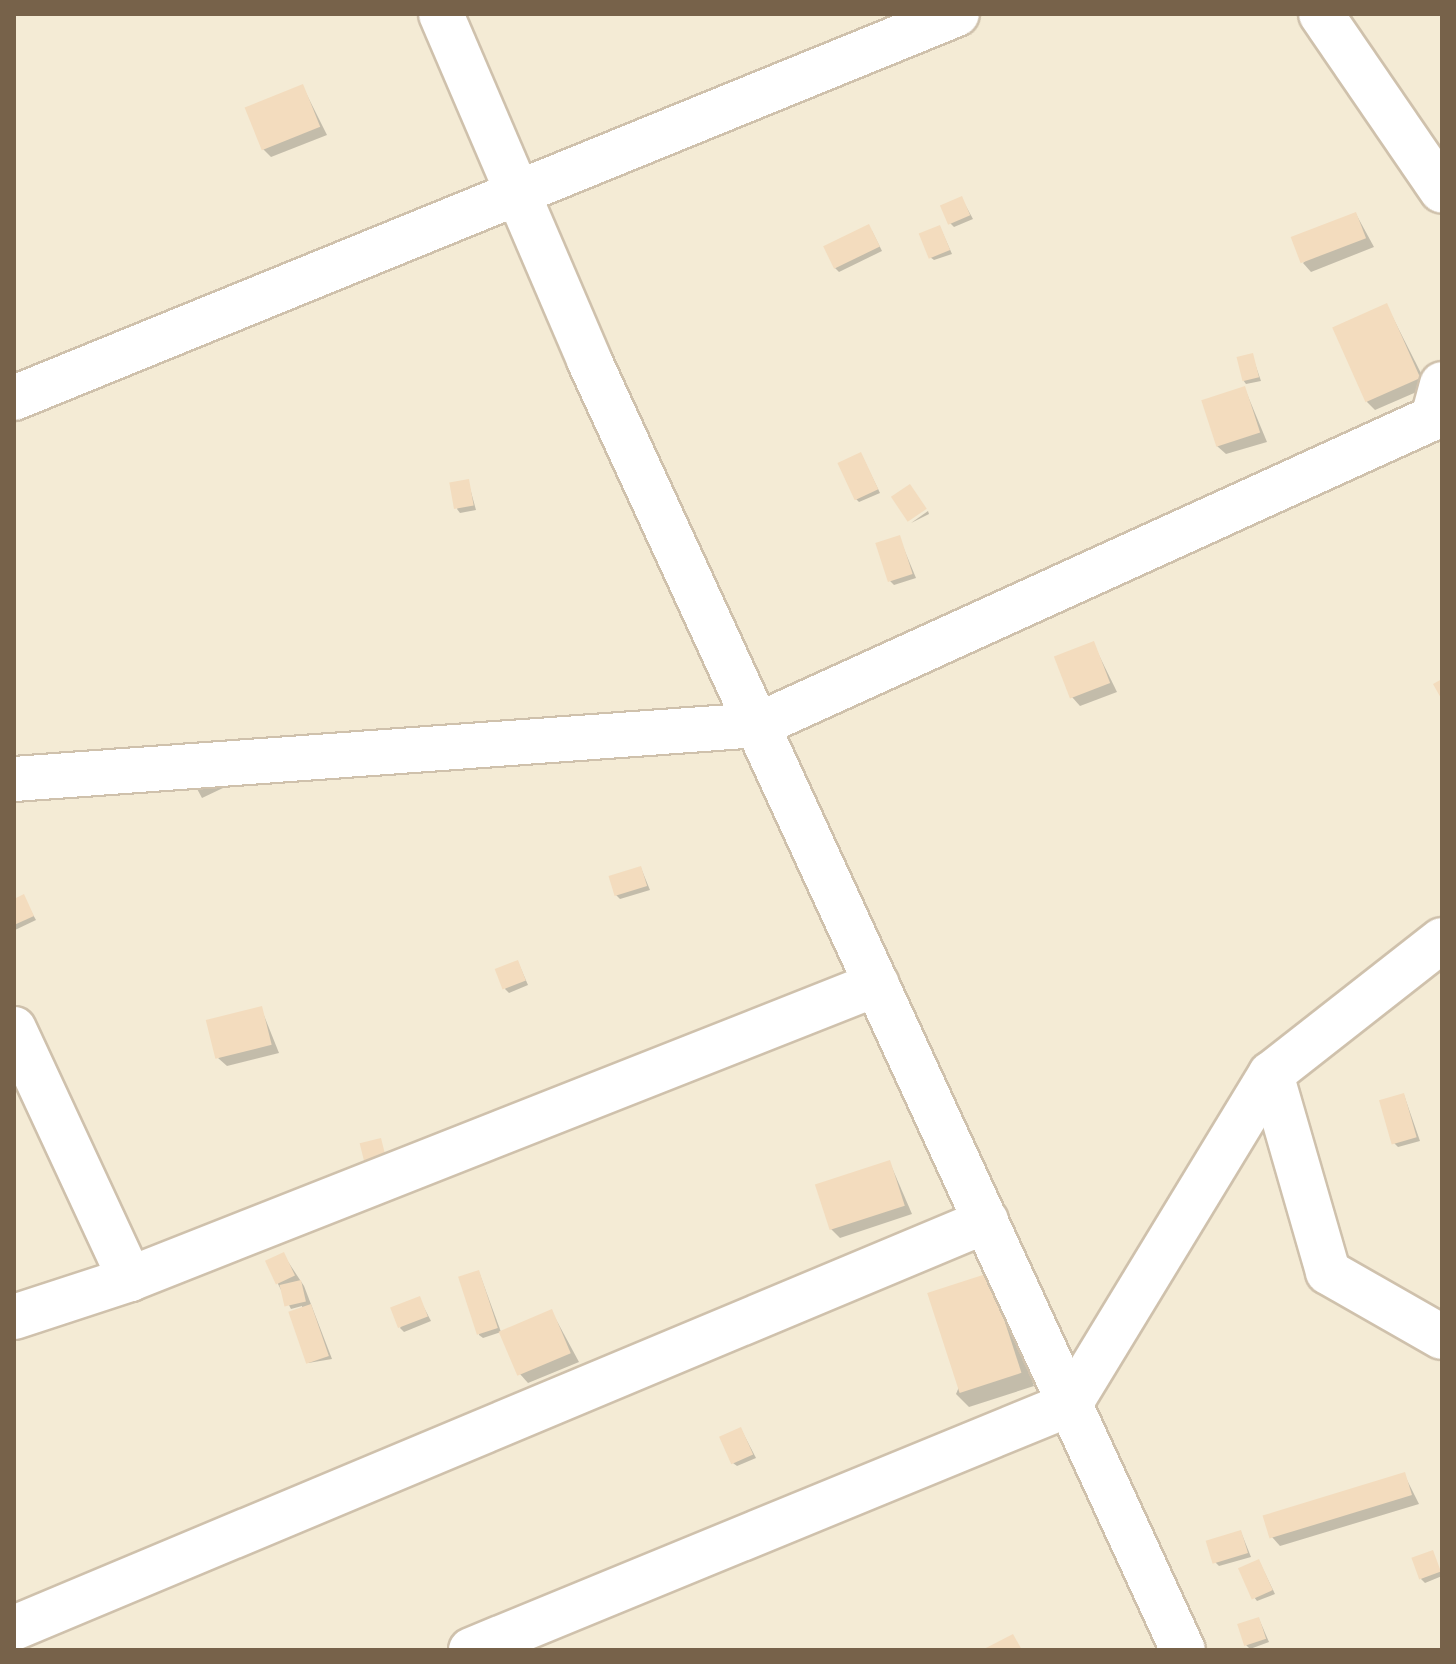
<!DOCTYPE html>
<html>
<head>
<meta charset="utf-8">
<style>
  body { margin:0 }
  #map { position:relative; width:1456px; height:1664px; overflow:hidden; background:#fdf8e7; font-family:Figtree,sans-serif }
  div>[style] { position:absolute }
  [style*='--x'] { left:calc(var(--x)*1px); top:calc(var(--y)*1px); width:calc(var(--w)*1px); rotate:calc(var(--a)*1deg) }
  .residential>* { inset:0; background:#f4ebd5; transform-origin:0 0 }
  .shadow>* { inset:0; background:#0003 }
  .building>* { inset:0; background:#f3dcbe; transform-origin:0 0 }
  .roads { filter:drop-shadow(2px 0 #cfc1ac) drop-shadow(-2px 0 #cfc1ac) drop-shadow(0 2px #cfc1ac) drop-shadow(0 -2px #cfc1ac) }
  .minor>* { height:44px; margin:-22px; padding:0 22px; transform-origin:22px; border-radius:22px; background:#fff }
  span { translate:-50% -50%; white-space:nowrap; text-align:center; line-height:1.15; -webkit-text-stroke:7px #fffbed; paint-order:stroke }
  .frame { position:absolute; inset:0; border:16px solid #77624a; pointer-events:none }
</style>
</head>
<body>
<div id="map">
  <div class="residential">
    <div style="left:14px;top:14px;width:1428px;height:1636px"></div>
  </div>
  <div class="shadow">
    <div style="clip-path:polygon(303px 87px,327px 135px,271px 157px,263px 149px)"></div>
    <div style="clip-path:polygon(962px 199px,973px 219px,954px 227px,950px 223px)"></div>
    <div style="clip-path:polygon(1356px 214px,1374px 247px,1311px 272px,1303px 263px)"></div>
    <div style="clip-path:polygon(940px 227px,952px 254px,934px 260px,930px 257px)"></div>
    <div style="clip-path:polygon(872px 231px,882px 251px,839px 272px,835px 268px)"></div>
    <div style="clip-path:polygon(1387px 306px,1428px 387px,1375px 410px,1367px 402px)"></div>
    <div style="clip-path:polygon(1252px 355px,1261px 381px,1246px 384px,1243px 380px)"></div>
    <div style="clip-path:polygon(1245px 389px,1267px 442px,1226px 454px,1217px 446px)"></div>
    <div style="clip-path:polygon(861px 454px,880px 493px,859px 502px,856px 499px)"></div>
    <div style="clip-path:polygon(468px 481px,476px 510px,460px 513px,457px 509px)"></div>
    <div style="clip-path:polygon(928px 511px,929px 514px,911px 523px)"></div>
    <div style="clip-path:polygon(899px 537px,916px 578px,894px 585px,890px 581px)"></div>
    <div style="clip-path:polygon(1093px 643px,1117px 692px,1080px 706px,1072px 697px)"></div>
    <div style="clip-path:polygon(207px 754px,223px 788px,202px 798px,182px 761px)"></div>
    <div style="clip-path:polygon(641px 868px,650px 890px,620px 899px,616px 895px)"></div>
    <div style="clip-path:polygon(23px 897px,36px 920px,15px 930px,14px 901px)"></div>
    <div style="clip-path:polygon(518px 962px,528px 985px,509px 993px,505px 989px)"></div>
    <div style="clip-path:polygon(261px 1008px,279px 1053px,227px 1066px,218px 1058px)"></div>
    <div style="clip-path:polygon(1404px 1095px,1420px 1141px,1398px 1147px,1394px 1143px)"></div>
    <div style="clip-path:polygon(890px 1163px,912px 1214px,840px 1238px,831px 1229px)"></div>
    <div style="clip-path:polygon(283px 1254px,304px 1286px,332px 1359px,308px 1363px,302px 1306px,291px 1309px,278px 1284px)"></div>
    <div style="clip-path:polygon(479px 1272px,501px 1332px,483px 1338px,479px 1335px)"></div>
    <div style="clip-path:polygon(1001px 1288px,1034px 1386px,969px 1407px,956px 1394px)"></div>
    <div style="clip-path:polygon(419px 1298px,431px 1321px,404px 1332px,400px 1328px)"></div>
    <div style="clip-path:polygon(552px 1312px,579px 1362px,528px 1383px,520px 1374px)"></div>
    <div style="clip-path:polygon(741px 1429px,756px 1458px,737px 1466px,733px 1463px)"></div>
    <div style="clip-path:polygon(1404px 1474px,1419px 1504px,1280px 1546px,1272px 1537px)"></div>
    <div style="clip-path:polygon(1241px 1532px,1251px 1557px,1219px 1566px,1215px 1562px)"></div>
    <div style="clip-path:polygon(1432px 1552px,1442px 1576px,1425px 1583px,1421px 1579px)"></div>
    <div style="clip-path:polygon(1259px 1561px,1275px 1594px,1257px 1601px,1254px 1597px)"></div>
    <div style="clip-path:polygon(1259px 1619px,1269px 1642px,1250px 1649px,1246px 1645px)"></div>
  </div>
  <div class="building">
    <div style="left:303px;top:84px;width:46px;height:63px;rotate:68deg"></div>
    <div style="left:962px;top:196px;width:21px;height:24px;rotate:67deg"></div>
    <div style="left:1356px;top:212px;width:28px;height:70px;rotate:69deg"></div>
    <div style="left:869px;top:224px;width:25px;height:51px;rotate:64deg"></div>
    <div style="left:940px;top:225px;width:27px;height:23px;rotate:68deg"></div>
    <div style="left:1387px;top:303px;width:82px;height:60px;rotate:66deg"></div>
    <div style="left:1253px;top:353px;width:25px;height:17px;rotate:76deg"></div>
    <div style="left:1245px;top:386px;width:49px;height:46px;rotate:72deg"></div>
    <div style="left:861px;top:452px;width:41px;height:26px;rotate:65deg"></div>
    <div style="left:469px;top:479px;width:27px;height:20px;rotate:80deg"></div>
    <div style="left:910px;top:484px;width:30px;height:23px;rotate:56deg"></div>
    <div style="left:900px;top:535px;width:41px;height:26px;rotate:72deg"></div>
    <div style="left:1094px;top:641px;width:45px;height:43px;rotate:69deg"></div>
    <div style="clip-path:polygon(1442px 679px,1442px 700px,1433px 684px)"></div>
    <div style="left:641px;top:866px;width:21px;height:34px;rotate:73deg"></div>
    <div style="clip-path:polygon(24px 894px,34px 916px,14px 925px,14px 899px)"></div>
    <div style="left:518px;top:960px;width:22px;height:25px;rotate:69deg"></div>
    <div style="left:262px;top:1006px;width:40px;height:58px;rotate:76deg"></div>
    <div style="left:1404px;top:1093px;width:46px;height:26px;rotate:74deg"></div>
    <div style="left:381px;top:1138px;width:25px;height:22px;rotate:76deg"></div>
    <div style="left:890px;top:1160px;width:48px;height:79px;rotate:72deg"></div>
    <div style="left:284px;top:1252px;width:26px;height:21px;rotate:65deg"></div>
    <div style="left:479px;top:1270px;width:61px;height:22px;rotate:72deg"></div>
    <div style="left:989px;top:1273px;width:105px;height:65px;rotate:72deg"></div>
    <div style="left:301px;top:1280px;width:22px;height:22px;rotate:77deg"></div>
    <div style="left:420px;top:1296px;width:22px;height:32px;rotate:69deg"></div>
    <div style="left:311px;top:1304px;width:55px;height:24px;rotate:71deg"></div>
    <div style="left:552px;top:1309px;width:48px;height:58px;rotate:67deg"></div>
    <div style="left:741px;top:1427px;width:30px;height:24px;rotate:66deg"></div>
    <div style="left:1405px;top:1472px;width:24px;height:149px;rotate:73deg"></div>
    <div style="left:1241px;top:1530px;width:24px;height:37px;rotate:73deg"></div>
    <div style="left:1433px;top:1550px;width:23px;height:23px;rotate:70deg"></div>
    <div style="left:1259px;top:1559px;width:34px;height:23px;rotate:66deg"></div>
    <div style="left:1259px;top:1617px;width:23px;height:23px;rotate:72deg"></div>
    <div style="clip-path:polygon(1013px 1634px,1022px 1650px,982px 1650px)"></div>
  </div>
  <div class="roads">
    <div class="minor">
      <div style="--x:441;--y:14;--w:376;--a:66.8"></div>
      <div style="--x:589;--y:360;--w:1420;--a:65.28"></div>
      <div style="--x:1321;--y:14;--w:214;--a:55.6"></div>
      <div style="--x:14;--y:398;--w:1018;--a:-22.16"></div>
      <div style="--x:14;--y:779;--w:746;--a:-4.15"></div>
      <div style="--x:758;--y:725;--w:742;--a:-24.46"></div>
      <div style="--x:1433;--y:418;--w:35;--a:-75"></div>
      <div style="--x:14;--y:1029;--w:276;--a:65.1"></div>
      <div style="--x:1271;--y:1074;--w:206;--a:73.9"></div>
      <div style="--x:1328;--y:1272;--w:131;--a:29.7"></div>
      <div style="--x:14;--y:1317;--w:122;--a:-18.1"></div>
      <div style="--x:130;--y:1279;--w:803;--a:-21.55"></div>
      <div style="--x:14;--y:1628;--w:1054;--a:-22.72"></div>
      <div style="--x:471;--y:1650;--w:648;--a:-22.33"></div>
      <div style="--x:1070;--y:1404;--w:386;--a:-58.7"></div>
      <div style="--x:1271;--y:1074;--w:217;--a:-38.1"></div>
    </div>
  </div>
  <div class="frame"></div>
</div>
</body>
</html>
